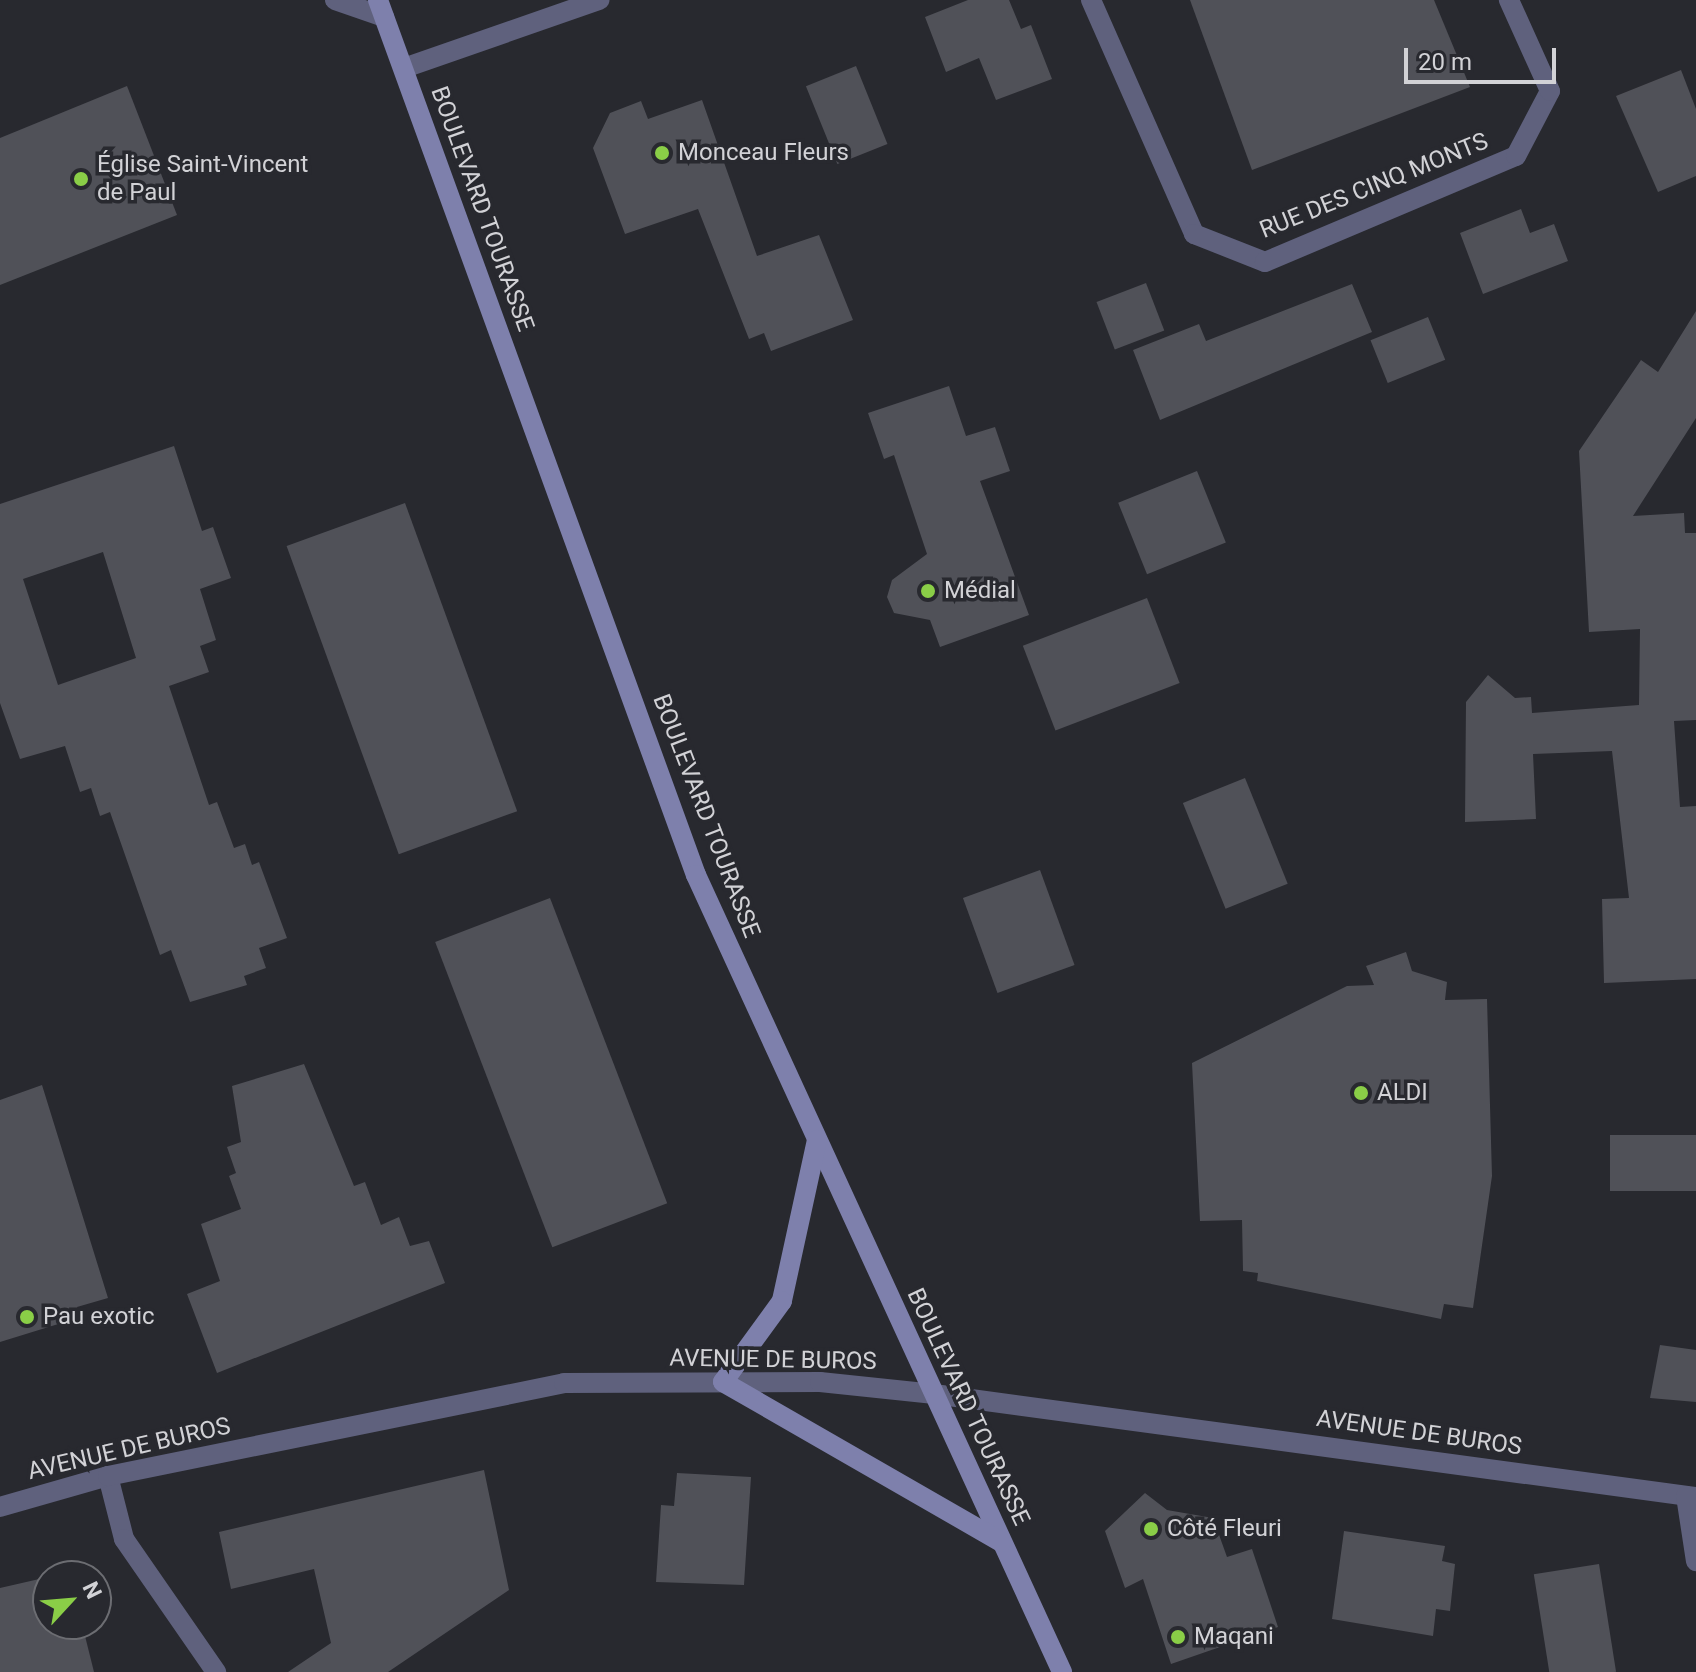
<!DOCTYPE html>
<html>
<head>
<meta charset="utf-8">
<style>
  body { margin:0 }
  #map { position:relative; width:1696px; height:1672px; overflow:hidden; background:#28292f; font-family:Roboto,sans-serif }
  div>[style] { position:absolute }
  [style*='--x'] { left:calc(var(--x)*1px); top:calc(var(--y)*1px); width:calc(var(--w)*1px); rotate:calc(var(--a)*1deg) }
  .building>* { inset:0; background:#505158; transform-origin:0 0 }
  .minor>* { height:20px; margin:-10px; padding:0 10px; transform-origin:10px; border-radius:10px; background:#5f617d }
  .tertiary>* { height:20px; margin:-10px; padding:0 10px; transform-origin:10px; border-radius:10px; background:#5f617d }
  .secondary>* { height:20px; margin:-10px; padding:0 10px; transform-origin:10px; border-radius:10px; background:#7e80ac }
  .dots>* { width:22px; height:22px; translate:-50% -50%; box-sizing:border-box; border:4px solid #28292f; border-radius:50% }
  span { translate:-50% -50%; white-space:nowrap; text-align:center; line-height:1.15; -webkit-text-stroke:7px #28292f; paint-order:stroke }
  .poi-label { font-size:24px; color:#d2d2d6 }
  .left { translate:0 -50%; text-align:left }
  .street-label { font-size:24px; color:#d2d2d6 }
  .north { position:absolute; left:32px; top:1560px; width:80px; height:80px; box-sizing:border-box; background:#28292f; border:2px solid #6c6d72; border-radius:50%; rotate:64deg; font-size:22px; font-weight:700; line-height:32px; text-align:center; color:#d2d2d6 }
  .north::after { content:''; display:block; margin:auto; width:28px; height:36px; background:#8ace47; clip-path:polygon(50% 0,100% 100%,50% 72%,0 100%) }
  .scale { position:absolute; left:1404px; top:48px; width:152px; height:36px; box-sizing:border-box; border:4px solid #d2d2d6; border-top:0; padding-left:10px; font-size:24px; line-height:28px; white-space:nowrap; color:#d2d2d6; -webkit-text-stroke:6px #28292f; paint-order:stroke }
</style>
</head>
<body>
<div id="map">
  <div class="building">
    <div style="clip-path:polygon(968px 0,1009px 0,1021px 29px,1031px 25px,1052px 79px,996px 100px,979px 58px,946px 72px,925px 17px)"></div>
    <div style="clip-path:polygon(1190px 0,1434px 0,1470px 87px,1252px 170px)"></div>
    <div style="left:856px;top:66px;width:84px;height:54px;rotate:68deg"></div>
    <div style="clip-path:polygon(1681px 70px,1696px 109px,1696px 176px,1658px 192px,1616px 96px)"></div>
    <div style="clip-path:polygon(127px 86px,177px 215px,0 285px,0 138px)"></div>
    <div style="clip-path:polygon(702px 100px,757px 256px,819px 235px,853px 320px,771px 351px,764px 333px,749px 339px,698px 209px,625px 234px,593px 148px,610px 113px,641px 101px,648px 119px)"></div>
    <div style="clip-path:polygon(1521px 209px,1530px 233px,1554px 224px,1568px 261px,1483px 294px,1460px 233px)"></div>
    <div style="left:1146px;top:283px;width:51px;height:53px;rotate:69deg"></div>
    <div style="clip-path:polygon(1352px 284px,1372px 332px,1160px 420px,1133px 350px,1199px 324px,1206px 341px)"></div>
    <div style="clip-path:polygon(1696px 311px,1696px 418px,1633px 516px,1684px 513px,1685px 533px,1696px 533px,1696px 720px,1674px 721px,1680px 807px,1696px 806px,1696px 979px,1604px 983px,1602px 899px,1629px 898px,1612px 751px,1533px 754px,1536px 819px,1465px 822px,1466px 702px,1488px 675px,1515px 698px,1531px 697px,1532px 713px,1639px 705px,1640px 629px,1589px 632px,1579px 451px,1641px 360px,1658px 372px)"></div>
    <div style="left:1428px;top:317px;width:46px;height:62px;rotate:68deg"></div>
    <div style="clip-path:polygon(949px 386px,966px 436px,995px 427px,1010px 471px,980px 481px,1029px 615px,940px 647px,930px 620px,894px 613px,887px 597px,892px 580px,927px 554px,894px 455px,884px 459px,868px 413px)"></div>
    <div style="clip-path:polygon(evenodd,174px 446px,202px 531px,213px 527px,231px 578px,200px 589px,216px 640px,200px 646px,209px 672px,169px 686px,209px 805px,217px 802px,234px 848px,245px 844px,252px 865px,259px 862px,287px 938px,259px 948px,266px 968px,244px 976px,247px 985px,190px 1002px,171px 950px,160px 955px,110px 812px,100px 816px,91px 788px,80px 792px,65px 746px,20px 759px,0 703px,0 504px,174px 446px,103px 552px,136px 658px,58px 685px,23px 579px,103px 552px)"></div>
    <div style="left:1197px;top:471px;width:77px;height:85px;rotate:68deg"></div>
    <div style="left:405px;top:503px;width:328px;height:126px;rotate:70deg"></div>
    <div style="left:1147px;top:598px;width:91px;height:133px;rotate:69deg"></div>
    <div style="left:1245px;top:778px;width:114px;height:67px;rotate:68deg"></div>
    <div style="left:1040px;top:870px;width:101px;height:82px;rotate:70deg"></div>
    <div style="left:550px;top:898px;width:327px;height:123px;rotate:69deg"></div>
    <div style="clip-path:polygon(1406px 952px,1412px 971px,1447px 982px,1445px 1000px,1487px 999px,1492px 1176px,1473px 1308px,1444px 1304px,1441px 1319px,1257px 1281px,1258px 1273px,1243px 1271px,1242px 1220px,1200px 1221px,1192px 1063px,1347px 986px,1374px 985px,1366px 966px)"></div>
    <div style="clip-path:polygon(304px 1064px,354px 1186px,365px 1182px,381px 1225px,399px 1217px,410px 1246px,429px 1241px,445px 1283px,217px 1373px,187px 1294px,220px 1281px,201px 1224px,241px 1209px,229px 1176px,236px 1173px,227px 1147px,241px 1142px,232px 1086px)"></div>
    <div style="clip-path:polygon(42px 1085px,108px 1298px,77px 1307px,81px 1317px,0 1342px,0 1100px)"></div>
    <div style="left:1696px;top:1135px;width:56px;height:86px;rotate:90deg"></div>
    <div style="clip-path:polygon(1660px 1345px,1696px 1350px,1696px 1402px,1650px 1398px)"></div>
    <div style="clip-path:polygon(484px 1470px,509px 1590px,388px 1672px,288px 1672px,331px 1643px,314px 1569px,231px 1589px,219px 1532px)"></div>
    <div style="clip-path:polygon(677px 1473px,751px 1477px,744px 1585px,656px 1582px,661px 1505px,674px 1506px)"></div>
    <div style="clip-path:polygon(1145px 1493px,1167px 1510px,1213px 1518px,1227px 1557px,1252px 1549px,1278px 1627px,1171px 1664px,1143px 1579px,1125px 1588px,1105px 1531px)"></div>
    <div style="clip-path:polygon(1344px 1531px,1445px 1546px,1442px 1561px,1455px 1564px,1450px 1611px,1436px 1609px,1433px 1636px,1332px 1619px)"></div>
    <div style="left:1599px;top:1564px;width:109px;height:66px;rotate:81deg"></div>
    <div style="clip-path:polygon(48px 1577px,48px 1624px,82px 1624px,94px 1672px,0 1672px,0 1588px)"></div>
  </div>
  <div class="minor">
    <div style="--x:335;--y:0;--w:52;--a:19.1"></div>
    <div style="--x:1091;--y:0;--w:256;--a:66.2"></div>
    <div style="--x:1194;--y:234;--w:76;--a:21.5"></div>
    <div style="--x:1265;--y:262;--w:272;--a:-22.9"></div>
    <div style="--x:1516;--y:156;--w:73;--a:-62.4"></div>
    <div style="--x:1550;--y:91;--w:100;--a:-114.3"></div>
    <div style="--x:404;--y:68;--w:207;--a:-19.2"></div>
    <div style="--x:934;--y:1394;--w:769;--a:7.7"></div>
    <div style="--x:108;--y:1476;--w:65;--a:75.7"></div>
    <div style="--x:124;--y:1539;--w:162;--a:55.3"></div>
    <div style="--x:1686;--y:1496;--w:66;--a:81.3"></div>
  </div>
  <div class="tertiary">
    <div style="--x:0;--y:1507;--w:112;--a:-16"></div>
    <div style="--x:108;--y:1476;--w:465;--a:-11.5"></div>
    <div style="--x:564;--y:1383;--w:256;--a:-0.2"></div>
    <div style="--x:820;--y:1382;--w:115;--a:6"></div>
  </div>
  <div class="secondary">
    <div style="--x:378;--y:0;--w:931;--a:70.03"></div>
    <div style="--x:696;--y:875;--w:877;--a:65.33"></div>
    <div style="--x:817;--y:1140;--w:165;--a:102.3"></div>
    <div style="--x:782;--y:1301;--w:100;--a:126.1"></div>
    <div style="--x:723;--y:1382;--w:321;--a:29.9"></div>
  </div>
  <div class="dots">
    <div style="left:662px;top:153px;background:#8ace47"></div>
    <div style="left:81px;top:179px;background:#8ace47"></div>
    <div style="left:928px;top:591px;background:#8ace47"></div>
    <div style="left:1361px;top:1093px;background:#8ace47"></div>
    <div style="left:27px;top:1317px;background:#8ace47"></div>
    <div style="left:1151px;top:1529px;background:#8ace47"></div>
    <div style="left:1178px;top:1637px;background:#8ace47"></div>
  </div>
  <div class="poi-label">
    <span class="left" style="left:678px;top:153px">Monceau Fleurs</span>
    <span class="left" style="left:97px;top:179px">Église Saint-Vincent<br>de Paul</span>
    <span class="left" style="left:944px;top:591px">Médial</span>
    <span class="left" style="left:1377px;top:1093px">ALDI</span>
    <span class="left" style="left:43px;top:1317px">Pau exotic</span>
    <span class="left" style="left:1167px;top:1529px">Côté Fleuri</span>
    <span class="left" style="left:1194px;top:1637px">Maqani</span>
  </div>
  <div class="street-label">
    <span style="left:1374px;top:186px;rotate:-22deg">RUE DES CINQ MONTS</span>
    <span style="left:482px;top:209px;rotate:70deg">BOULEVARD TOURASSE</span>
    <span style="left:706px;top:816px;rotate:69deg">BOULEVARD TOURASSE</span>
    <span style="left:773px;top:1360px;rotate:1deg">AVENUE DE BUROS</span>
    <span style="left:968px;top:1407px;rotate:65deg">BOULEVARD TOURASSE</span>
    <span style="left:1419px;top:1433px;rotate:8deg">AVENUE DE BUROS</span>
    <span style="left:129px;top:1449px;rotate:-13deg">AVENUE DE BUROS</span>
  </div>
  <div class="north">N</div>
  <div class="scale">20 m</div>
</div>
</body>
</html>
